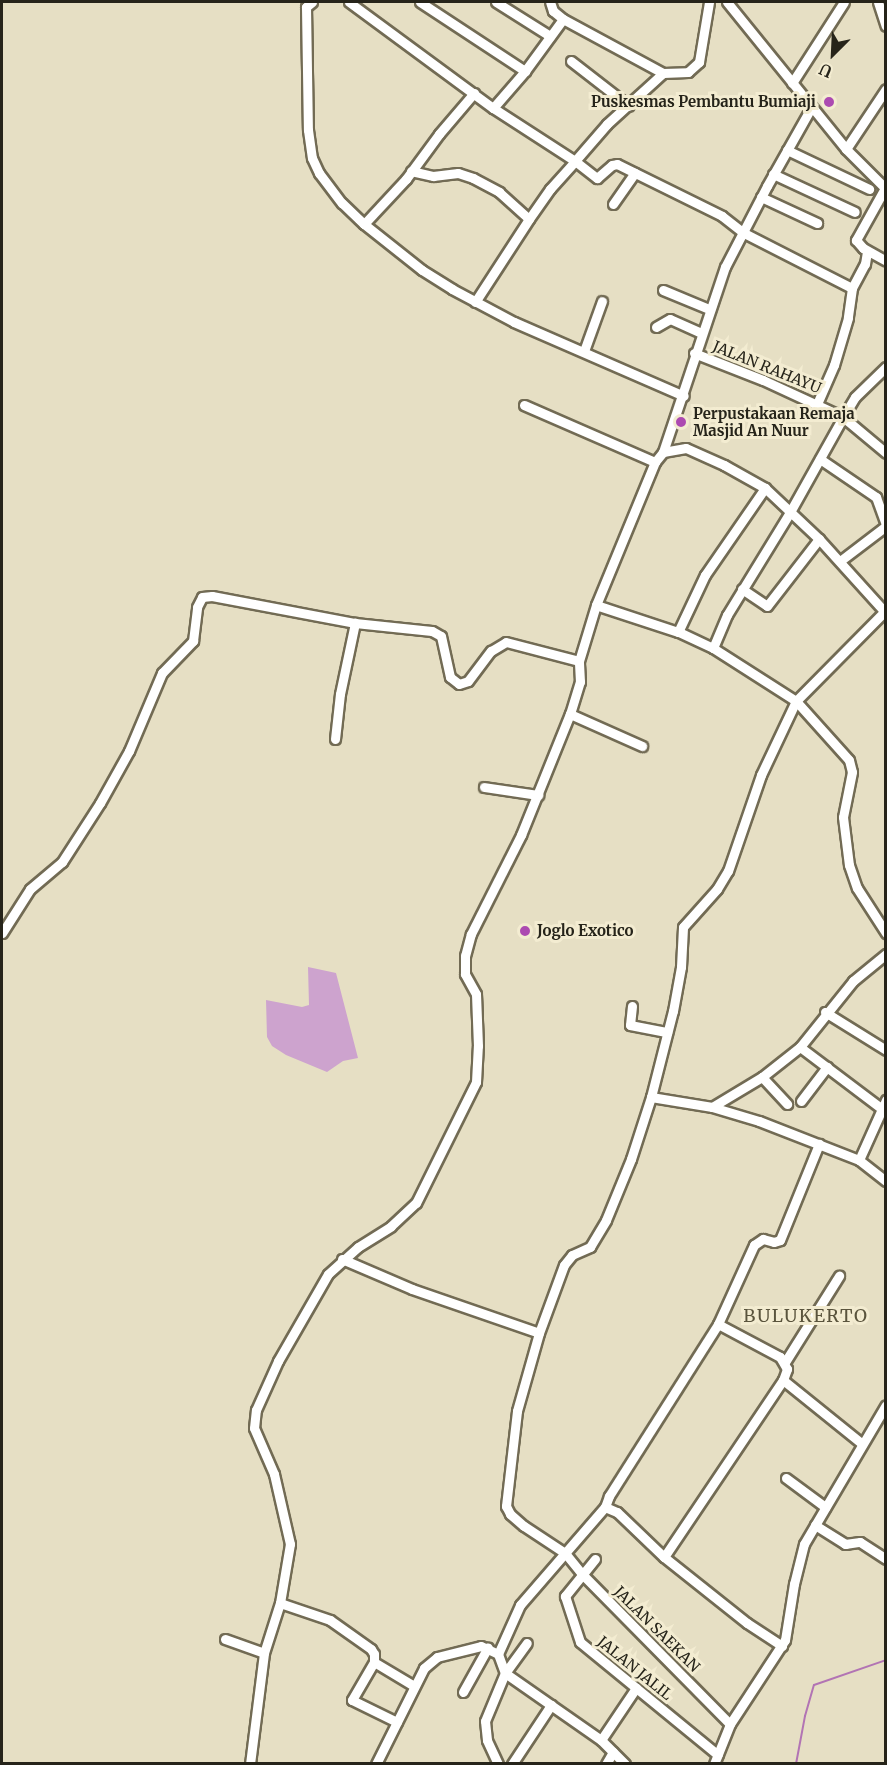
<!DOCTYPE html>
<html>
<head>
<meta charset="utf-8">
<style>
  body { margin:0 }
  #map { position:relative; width:887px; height:1765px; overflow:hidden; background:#e6dfc4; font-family:Merriweather,serif }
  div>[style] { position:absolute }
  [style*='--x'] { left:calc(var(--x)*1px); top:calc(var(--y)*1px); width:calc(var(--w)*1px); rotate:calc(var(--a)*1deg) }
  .green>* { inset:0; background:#cda3ce }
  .stream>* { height:2px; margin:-1px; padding:0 1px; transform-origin:1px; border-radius:1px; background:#b274b4 }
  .roads { filter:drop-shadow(2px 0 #726b54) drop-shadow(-2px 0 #726b54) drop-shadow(0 2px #726b54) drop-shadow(0 -2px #726b54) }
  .minor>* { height:9px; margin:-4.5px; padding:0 4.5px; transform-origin:4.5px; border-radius:4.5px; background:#fff }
  .dots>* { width:16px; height:16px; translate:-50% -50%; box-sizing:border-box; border:3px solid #f3ecd1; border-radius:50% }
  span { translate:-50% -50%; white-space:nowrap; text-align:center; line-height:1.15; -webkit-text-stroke:6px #f3ecd1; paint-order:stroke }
  .poi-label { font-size:15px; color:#26241a; font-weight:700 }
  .right { translate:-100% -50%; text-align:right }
  .left { translate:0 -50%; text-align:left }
  .street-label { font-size:15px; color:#26241a }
  .quarter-label { font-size:18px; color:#5a543d; letter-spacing:1.5px }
  .frame { position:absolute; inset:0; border:3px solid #26241a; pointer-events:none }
  .north { position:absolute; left:803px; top:24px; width:60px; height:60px; -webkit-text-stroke:4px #f3ecd1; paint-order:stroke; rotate:204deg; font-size:16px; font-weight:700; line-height:24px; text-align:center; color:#26241a }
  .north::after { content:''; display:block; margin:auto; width:21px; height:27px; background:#26241a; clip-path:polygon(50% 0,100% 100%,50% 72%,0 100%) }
</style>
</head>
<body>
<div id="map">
  <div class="green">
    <div style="clip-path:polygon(308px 967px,336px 973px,358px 1058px,343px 1061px,327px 1072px,286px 1055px,272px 1046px,267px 1037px,266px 1000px,302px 1007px,309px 1005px)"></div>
  </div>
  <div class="stream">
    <div style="--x:796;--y:1764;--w:49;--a:-79.4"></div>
    <div style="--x:805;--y:1716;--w:32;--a:-74"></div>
    <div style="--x:814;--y:1685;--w:76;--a:-19.1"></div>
  </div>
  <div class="roads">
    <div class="minor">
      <div style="--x:312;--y:2;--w:8;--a:140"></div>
      <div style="--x:306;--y:7;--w:123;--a:89.1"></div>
      <div style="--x:308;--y:130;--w:28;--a:82"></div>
      <div style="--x:312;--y:158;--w:17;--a:65"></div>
      <div style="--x:319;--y:173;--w:38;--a:53"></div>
      <div style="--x:342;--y:203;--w:30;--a:44"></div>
      <div style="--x:364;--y:224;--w:74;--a:38.4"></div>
      <div style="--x:422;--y:270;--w:36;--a:32"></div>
      <div style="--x:452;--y:289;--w:70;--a:28"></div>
      <div style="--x:514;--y:322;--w:185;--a:23.5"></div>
      <div style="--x:349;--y:2;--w:179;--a:36.4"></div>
      <div style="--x:420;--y:2;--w:126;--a:33.3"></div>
      <div style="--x:496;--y:2;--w:64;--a:32.2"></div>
      <div style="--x:727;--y:2;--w:189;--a:51"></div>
      <div style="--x:846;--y:149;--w:57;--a:45"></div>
      <div style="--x:878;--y:2;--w:25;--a:72"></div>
      <div style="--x:563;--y:19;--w:114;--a:28.4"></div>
      <div style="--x:663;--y:73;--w:76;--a:137.7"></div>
      <div style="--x:607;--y:124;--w:49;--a:130.9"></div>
      <div style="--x:575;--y:161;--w:28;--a:38"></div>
      <div style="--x:597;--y:178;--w:20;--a:-41"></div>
      <div style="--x:612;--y:165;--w:5;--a:-11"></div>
      <div style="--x:617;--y:164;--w:117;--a:26.3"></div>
      <div style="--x:722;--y:216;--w:28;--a:38"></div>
      <div style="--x:744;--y:233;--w:121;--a:27"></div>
      <div style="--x:852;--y:288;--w:30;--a:98"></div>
      <div style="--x:848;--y:318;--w:49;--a:106.6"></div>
      <div style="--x:834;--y:365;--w:43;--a:113.6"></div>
      <div style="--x:571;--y:61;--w:73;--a:37.8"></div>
      <div style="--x:663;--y:73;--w:25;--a:-2"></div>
      <div style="--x:688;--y:72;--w:15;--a:-42"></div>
      <div style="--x:699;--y:62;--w:61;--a:-80.5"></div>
      <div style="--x:792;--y:83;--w:96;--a:-57.3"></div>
      <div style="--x:846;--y:149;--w:72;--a:-56.3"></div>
      <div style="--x:787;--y:150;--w:91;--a:25.4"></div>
      <div style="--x:411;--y:171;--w:23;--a:13"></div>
      <div style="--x:433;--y:176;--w:25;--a:-7"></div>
      <div style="--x:458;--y:173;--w:16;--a:18"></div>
      <div style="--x:473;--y:178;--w:30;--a:28"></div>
      <div style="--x:499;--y:192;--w:40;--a:42"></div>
      <div style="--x:529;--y:219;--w:99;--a:123"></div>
      <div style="--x:773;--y:174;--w:90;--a:24.9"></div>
      <div style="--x:885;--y:188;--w:60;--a:119.1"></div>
      <div style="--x:856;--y:240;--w:11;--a:49"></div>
      <div style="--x:863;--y:248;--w:26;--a:29"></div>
      <div style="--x:761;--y:197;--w:62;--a:24.9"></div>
      <div style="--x:613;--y:204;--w:38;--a:-55"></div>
      <div style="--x:529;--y:219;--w:37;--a:-55"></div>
      <div style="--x:550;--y:189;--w:38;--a:-48"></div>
      <div style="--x:575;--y:161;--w:98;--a:-147.1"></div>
      <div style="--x:493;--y:108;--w:49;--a:-49.1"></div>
      <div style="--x:525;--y:71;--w:64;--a:-53.8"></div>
      <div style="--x:563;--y:19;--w:13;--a:-141"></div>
      <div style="--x:553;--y:11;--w:9;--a:-108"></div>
      <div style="--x:364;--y:224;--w:62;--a:-47"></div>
      <div style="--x:406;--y:179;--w:56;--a:-53.7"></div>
      <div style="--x:439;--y:134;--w:54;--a:-49.5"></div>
      <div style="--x:852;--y:288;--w:27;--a:-62"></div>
      <div style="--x:865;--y:264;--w:13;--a:-81"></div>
      <div style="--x:663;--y:290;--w:50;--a:22.4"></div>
      <div style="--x:656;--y:327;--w:16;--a:-30"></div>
      <div style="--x:670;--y:319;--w:34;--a:24"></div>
      <div style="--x:584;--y:351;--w:53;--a:-70.2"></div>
      <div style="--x:694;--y:353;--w:74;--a:21.4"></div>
      <div style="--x:763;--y:380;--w:88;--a:24.8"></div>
      <div style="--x:843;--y:417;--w:56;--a:39.9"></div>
      <div style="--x:524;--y:405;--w:143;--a:23.5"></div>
      <div style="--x:663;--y:452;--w:23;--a:-10"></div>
      <div style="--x:686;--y:448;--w:42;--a:24.1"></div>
      <div style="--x:724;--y:465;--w:47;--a:29.3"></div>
      <div style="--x:765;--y:488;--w:74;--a:43.4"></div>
      <div style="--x:819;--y:539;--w:97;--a:47.9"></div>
      <div style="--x:820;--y:459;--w:68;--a:34.2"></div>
      <div style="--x:876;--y:497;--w:30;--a:70"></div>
      <div style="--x:840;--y:561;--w:58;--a:-37.3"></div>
      <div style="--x:742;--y:589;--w:30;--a:34"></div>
      <div style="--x:767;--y:606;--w:85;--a:-52.2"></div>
      <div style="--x:886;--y:610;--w:128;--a:134.7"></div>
      <div style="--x:796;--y:701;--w:79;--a:48.1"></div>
      <div style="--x:849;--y:760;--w:12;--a:76"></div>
      <div style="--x:852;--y:772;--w:46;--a:101.3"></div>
      <div style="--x:843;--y:817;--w:48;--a:82.9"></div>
      <div style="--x:849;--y:865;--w:24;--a:71"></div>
      <div style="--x:857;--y:888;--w:54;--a:57.2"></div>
      <div style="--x:678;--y:632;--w:63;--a:-64.7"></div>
      <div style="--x:705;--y:575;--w:106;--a:-55.4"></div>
      <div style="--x:713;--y:648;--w:36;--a:-67"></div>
      <div style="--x:727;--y:615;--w:121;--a:-58.5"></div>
      <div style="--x:790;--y:512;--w:109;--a:-60.8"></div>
      <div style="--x:843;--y:417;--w:23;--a:-59"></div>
      <div style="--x:855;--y:397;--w:43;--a:-44.1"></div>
      <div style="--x:570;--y:714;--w:79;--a:24"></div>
      <div style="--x:335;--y:739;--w:45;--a:-83.7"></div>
      <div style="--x:340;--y:694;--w:73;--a:-78.1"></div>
      <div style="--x:484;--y:787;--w:55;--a:8.4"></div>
      <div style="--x:2;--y:933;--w:52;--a:-57.5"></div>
      <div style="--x:30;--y:889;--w:42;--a:-40.2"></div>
      <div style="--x:62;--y:862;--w:70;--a:-57.2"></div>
      <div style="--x:100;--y:803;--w:60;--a:-60.9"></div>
      <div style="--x:129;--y:751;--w:85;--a:-67.1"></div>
      <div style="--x:162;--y:673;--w:45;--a:-45.9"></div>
      <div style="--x:193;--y:641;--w:34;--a:-83"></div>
      <div style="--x:197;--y:607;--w:11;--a:-63"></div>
      <div style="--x:202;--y:597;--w:10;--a:-6"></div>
      <div style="--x:212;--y:596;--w:146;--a:10.7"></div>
      <div style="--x:355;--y:623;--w:77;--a:5.9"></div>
      <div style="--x:432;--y:631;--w:10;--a:29"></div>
      <div style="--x:441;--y:636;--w:42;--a:77.6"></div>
      <div style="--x:450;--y:677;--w:11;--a:38"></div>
      <div style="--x:459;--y:684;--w:9;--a:-18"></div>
      <div style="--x:468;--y:681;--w:38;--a:-53"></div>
      <div style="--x:491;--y:651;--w:17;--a:-31"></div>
      <div style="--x:506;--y:642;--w:75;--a:14.6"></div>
      <div style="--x:632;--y:1006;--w:19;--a:96"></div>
      <div style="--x:630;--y:1025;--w:38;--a:11"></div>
      <div style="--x:825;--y:1012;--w:72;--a:31.9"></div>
      <div style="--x:800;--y:1047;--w:101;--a:37"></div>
      <div style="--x:762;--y:1077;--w:37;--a:47"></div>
      <div style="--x:651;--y:1097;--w:62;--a:9.3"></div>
      <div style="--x:712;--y:1107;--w:58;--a:-31"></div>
      <div style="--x:762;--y:1077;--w:48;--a:-38.3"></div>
      <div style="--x:800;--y:1047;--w:85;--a:-51.2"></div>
      <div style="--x:853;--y:981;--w:43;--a:-39.3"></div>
      <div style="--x:801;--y:1101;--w:43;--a:-52.6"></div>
      <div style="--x:712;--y:1107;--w:49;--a:16.6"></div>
      <div style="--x:759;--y:1121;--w:107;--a:21.3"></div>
      <div style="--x:859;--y:1160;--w:34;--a:38"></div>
      <div style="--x:859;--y:1160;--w:66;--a:-65.8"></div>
      <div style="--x:342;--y:1259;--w:76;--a:23.2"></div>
      <div style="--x:412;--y:1289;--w:134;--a:19.1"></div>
      <div style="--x:539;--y:1333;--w:81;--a:105.8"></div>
      <div style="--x:517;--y:1411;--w:96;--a:96.6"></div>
      <div style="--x:506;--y:1506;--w:9;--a:63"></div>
      <div style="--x:510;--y:1514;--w:18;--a:41"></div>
      <div style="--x:524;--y:1526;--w:49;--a:33.4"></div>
      <div style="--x:565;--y:1553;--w:28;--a:51"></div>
      <div style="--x:583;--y:1575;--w:209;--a:45.4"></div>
      <div style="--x:539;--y:1333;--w:72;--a:-69.8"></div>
      <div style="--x:564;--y:1265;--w:13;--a:-51"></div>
      <div style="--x:572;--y:1255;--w:20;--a:-24"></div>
      <div style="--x:590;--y:1247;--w:31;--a:-59"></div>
      <div style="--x:606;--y:1220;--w:66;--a:-67.7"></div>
      <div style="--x:631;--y:1159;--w:65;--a:-72.1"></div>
      <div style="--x:651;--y:1097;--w:89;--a:-75.7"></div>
      <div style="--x:673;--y:1011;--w:45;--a:-79.7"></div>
      <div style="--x:681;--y:967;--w:40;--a:-87.1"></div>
      <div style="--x:683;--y:927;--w:51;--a:-48.2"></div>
      <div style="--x:717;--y:889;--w:21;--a:-59"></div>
      <div style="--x:728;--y:871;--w:102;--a:-71"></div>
      <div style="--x:761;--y:775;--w:82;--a:-64.7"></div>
      <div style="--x:796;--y:701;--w:98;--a:-147.4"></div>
      <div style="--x:713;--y:648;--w:38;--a:-155"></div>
      <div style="--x:678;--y:632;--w:86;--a:-161.8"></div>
      <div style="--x:596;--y:605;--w:155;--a:-67.6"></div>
      <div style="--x:655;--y:462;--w:13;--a:-51"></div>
      <div style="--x:663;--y:452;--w:195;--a:-71.5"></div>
      <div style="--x:725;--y:267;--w:91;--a:-62.6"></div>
      <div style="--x:767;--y:186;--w:90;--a:-60.6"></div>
      <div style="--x:785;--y:1362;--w:102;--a:-57.9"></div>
      <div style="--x:783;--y:1380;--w:100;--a:38.9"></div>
      <div style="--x:786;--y:1478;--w:49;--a:36.6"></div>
      <div style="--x:605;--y:1507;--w:13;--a:23"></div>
      <div style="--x:617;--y:1512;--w:65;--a:43.8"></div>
      <div style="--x:664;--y:1557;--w:106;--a:38.5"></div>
      <div style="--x:747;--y:1623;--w:42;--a:33.3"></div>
      <div style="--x:815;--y:1525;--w:36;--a:32"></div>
      <div style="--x:845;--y:1544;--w:15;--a:-8"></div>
      <div style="--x:860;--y:1542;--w:31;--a:33"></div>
      <div style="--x:664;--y:1557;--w:213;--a:-56.1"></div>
      <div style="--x:783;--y:1380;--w:12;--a:-70"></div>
      <div style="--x:787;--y:1369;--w:14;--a:-120"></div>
      <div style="--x:780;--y:1357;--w:70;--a:-152"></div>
      <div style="--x:595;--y:1559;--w:48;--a:129"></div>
      <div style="--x:565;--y:1596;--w:48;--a:71.9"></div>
      <div style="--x:580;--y:1642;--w:178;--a:39.3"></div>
      <div style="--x:280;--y:1603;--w:53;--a:18.8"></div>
      <div style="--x:330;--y:1620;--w:50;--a:35.3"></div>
      <div style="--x:371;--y:1649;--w:6;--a:59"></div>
      <div style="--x:374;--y:1654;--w:8;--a:90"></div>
      <div style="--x:374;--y:1662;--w:44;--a:120.1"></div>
      <div style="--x:352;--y:1700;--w:50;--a:26.1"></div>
      <div style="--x:225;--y:1639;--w:41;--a:19.7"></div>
      <div style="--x:498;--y:1654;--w:54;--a:-65.8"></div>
      <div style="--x:520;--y:1605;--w:130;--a:-49.1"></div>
      <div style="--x:605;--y:1507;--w:12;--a:-70"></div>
      <div style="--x:609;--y:1496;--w:204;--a:-57.6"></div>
      <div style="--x:718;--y:1324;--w:87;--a:-65.5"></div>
      <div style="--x:754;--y:1245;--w:11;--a:-34"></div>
      <div style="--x:763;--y:1239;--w:11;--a:15"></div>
      <div style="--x:774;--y:1242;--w:6;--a:-18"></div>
      <div style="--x:780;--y:1240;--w:104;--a:-67.9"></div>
      <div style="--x:374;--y:1662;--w:47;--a:31"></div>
      <div style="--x:463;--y:1692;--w:51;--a:-60.9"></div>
      <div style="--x:601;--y:1740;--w:63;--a:-56.1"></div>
      <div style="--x:250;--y:1764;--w:112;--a:-82.8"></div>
      <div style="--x:264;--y:1653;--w:52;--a:-72.3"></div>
      <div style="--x:280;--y:1603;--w:60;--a:-80.4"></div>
      <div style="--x:290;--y:1544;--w:72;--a:-102.9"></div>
      <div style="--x:274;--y:1474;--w:50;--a:-113.5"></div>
      <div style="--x:254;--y:1428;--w:18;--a:-84"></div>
      <div style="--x:256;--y:1410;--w:54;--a:-65.8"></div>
      <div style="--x:278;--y:1361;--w:100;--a:-60.1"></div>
      <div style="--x:328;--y:1274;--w:40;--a:-42"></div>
      <div style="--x:358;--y:1247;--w:39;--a:-32"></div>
      <div style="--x:391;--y:1226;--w:34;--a:-43"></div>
      <div style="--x:416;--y:1203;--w:135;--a:-63.6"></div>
      <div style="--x:476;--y:1082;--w:36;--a:-87"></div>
      <div style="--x:478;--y:1046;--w:52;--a:-92.2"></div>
      <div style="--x:476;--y:994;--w:23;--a:-119"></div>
      <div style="--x:465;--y:974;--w:18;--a:-90"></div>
      <div style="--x:465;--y:956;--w:23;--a:-75"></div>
      <div style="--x:471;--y:934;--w:111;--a:-63.2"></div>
      <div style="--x:521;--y:835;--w:131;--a:-68"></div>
      <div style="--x:570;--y:714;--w:34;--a:-73"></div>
      <div style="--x:580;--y:682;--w:21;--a:-93"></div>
      <div style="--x:579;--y:661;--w:59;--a:-73.1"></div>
      <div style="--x:376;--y:1764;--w:107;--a:-63.4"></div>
      <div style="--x:424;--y:1668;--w:17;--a:-40"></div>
      <div style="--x:437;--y:1657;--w:45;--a:-14"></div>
      <div style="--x:481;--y:1646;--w:19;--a:25"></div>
      <div style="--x:498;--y:1654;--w:20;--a:70"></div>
      <div style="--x:505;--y:1673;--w:117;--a:34.9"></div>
      <div style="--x:601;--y:1740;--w:34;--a:45"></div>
      <div style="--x:498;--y:1764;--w:26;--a:-115"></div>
      <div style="--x:487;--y:1740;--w:19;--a:-96"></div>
      <div style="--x:485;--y:1721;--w:52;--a:-67.4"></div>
      <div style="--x:505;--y:1673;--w:37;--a:-54"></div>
      <div style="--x:512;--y:1764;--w:71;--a:-56.5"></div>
      <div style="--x:606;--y:1764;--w:14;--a:-60"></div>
      <div style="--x:714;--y:1764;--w:43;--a:-68.2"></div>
      <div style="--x:730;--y:1724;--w:100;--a:-56.8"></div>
      <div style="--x:785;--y:1640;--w:57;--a:-80.9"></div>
      <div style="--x:794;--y:1584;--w:41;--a:-76"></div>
      <div style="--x:804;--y:1544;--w:161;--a:-59.5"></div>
    </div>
  </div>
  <div class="dots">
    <div style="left:829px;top:102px;background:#ac4ab1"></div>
    <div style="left:681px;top:422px;background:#ac4ab1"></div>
    <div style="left:525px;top:931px;background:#ac4ab1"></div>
  </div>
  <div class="poi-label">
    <span class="right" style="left:816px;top:102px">Puskesmas Pembantu Bumiaji</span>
    <span class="left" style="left:693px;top:422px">Perpustakaan Remaja<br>Masjid An Nuur</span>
    <span class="left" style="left:537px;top:931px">Joglo Exotico</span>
  </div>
  <div class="street-label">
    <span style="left:767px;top:367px;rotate:22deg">JALAN RAHAYU</span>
    <span style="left:657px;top:1629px;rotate:45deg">JALAN SAEKAN</span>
    <span style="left:635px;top:1668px;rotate:39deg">JALAN JALIL</span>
  </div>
  <div class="quarter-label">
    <span style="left:806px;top:1316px">BULUKERTO</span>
  </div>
  <div class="frame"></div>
  <div class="north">U</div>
</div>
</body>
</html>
